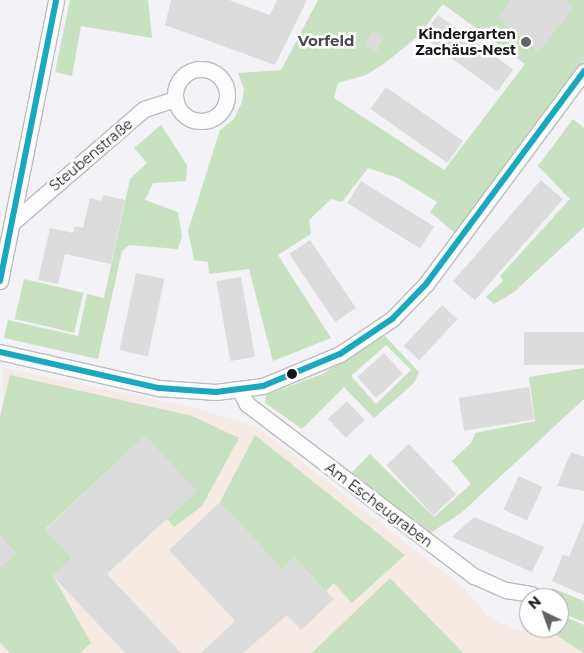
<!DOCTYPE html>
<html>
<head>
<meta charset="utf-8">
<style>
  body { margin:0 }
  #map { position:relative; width:584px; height:653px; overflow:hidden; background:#f2f2f7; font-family:Montserrat,sans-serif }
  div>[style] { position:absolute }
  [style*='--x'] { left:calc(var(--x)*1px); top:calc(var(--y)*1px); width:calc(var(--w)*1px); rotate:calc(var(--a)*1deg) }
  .education>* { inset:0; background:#f5eae4 }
  .green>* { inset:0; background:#c8e1c0; transform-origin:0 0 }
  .building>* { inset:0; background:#dcdcdd; transform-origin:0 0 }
  .roads { filter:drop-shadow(1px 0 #bdbdc0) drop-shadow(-1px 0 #bdbdc0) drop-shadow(0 1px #bdbdc0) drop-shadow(0 -1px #bdbdc0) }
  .street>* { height:15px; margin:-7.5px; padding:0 7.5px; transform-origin:7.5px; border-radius:7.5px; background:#fdfdfe }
  .street>.ring { margin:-7.5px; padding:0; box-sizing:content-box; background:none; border:15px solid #fdfdfe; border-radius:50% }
  .bus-1>* { height:6px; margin:-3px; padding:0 3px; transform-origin:3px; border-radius:3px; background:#1aa8be }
  .dots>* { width:14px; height:14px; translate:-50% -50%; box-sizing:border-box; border:2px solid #fff; border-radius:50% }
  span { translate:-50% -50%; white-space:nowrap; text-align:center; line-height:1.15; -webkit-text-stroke:5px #fff; paint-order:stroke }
  .poi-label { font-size:14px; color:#161719; font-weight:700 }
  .right { translate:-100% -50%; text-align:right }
  .street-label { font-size:14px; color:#161719 }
  .neighbourhood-label { font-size:15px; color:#49494e; font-weight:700 }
  .north { position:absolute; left:519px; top:588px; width:50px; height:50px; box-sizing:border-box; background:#fff; border:1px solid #a2a2a3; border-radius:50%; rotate:318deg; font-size:14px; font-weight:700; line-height:20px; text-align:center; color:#161719 }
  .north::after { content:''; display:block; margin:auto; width:18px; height:22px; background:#636467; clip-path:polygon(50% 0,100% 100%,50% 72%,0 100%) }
</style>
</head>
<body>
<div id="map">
  <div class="education">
    <div style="clip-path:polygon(3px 368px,192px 407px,257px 427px,464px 588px,486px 615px,515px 630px,559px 628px,584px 644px,584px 653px,0 653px)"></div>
  </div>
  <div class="green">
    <div style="clip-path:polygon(70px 0,148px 0,152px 38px,81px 26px,72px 76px,55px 72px)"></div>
    <div style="clip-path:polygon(evenodd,318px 0,584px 0,584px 61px,455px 233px,430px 212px,437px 202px,398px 178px,368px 168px,342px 202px,331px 199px,309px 220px,311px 234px,278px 255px,331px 338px,273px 361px,249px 269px,209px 274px,208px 262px,194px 260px,188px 231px,220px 130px,234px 119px,242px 102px,244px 89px,238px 73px,281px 70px,318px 0,443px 4px,525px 64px,444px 170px,334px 98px,338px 83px,366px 75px,385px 63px,417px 37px,443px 4px)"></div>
    <div style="clip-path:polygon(573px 119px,584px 128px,584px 227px,514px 292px,494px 304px,486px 297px,503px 281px,500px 276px,570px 199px,538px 166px)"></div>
    <div style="clip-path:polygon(161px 125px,187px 165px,186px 181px,153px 183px,145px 200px,178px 212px,182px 236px,178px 249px,129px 245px,122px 251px,98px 359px,4px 338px,8px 320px,78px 336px,87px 294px,104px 298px,130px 179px,147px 163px,134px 148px)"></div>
    <div style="left:24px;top:279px;width:61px;height:41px;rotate:13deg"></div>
    <div style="clip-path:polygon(evenodd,385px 336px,419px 372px,414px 383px,374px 418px,344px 387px,302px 429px,265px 403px,266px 395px,322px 374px,385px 336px,386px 345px,411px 370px,376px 404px,351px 376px,386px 345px)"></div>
    <div style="clip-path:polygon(584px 368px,584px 399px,461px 513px,429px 534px,349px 475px,370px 454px,434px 517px,471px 484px,452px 461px,472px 442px,475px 433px,535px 421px,529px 377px)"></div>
    <div style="clip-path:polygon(10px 375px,192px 416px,239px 438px,202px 506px,174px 527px,167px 519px,196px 491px,145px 436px,45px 529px,72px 558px,53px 576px,91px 643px,80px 653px,10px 653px,0 642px,0 560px,7px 561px,16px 553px,0 537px,0 416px)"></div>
    <div style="clip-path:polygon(255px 435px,405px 555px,352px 603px,334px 583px,326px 591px,294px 557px,282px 569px,220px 502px)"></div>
    <div style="clip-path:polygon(390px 578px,463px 653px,312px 653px)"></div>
    <div style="clip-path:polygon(552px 588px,584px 601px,584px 622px,559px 612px,559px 598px,548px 598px)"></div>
    <div style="clip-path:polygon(559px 614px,584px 625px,584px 653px,545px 628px,559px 628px)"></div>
  </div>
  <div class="building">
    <div style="clip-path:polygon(171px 0,229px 0,270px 15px,277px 0,307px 0,275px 65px,165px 25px)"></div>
    <div style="clip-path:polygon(511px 0,567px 0,574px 6px,539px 52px,497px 17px)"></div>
    <div style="left:438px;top:15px;width:93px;height:27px;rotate:36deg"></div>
    <div style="left:373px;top:31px;width:13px;height:17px;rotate:29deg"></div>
    <div style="left:386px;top:87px;width:94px;height:27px;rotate:35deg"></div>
    <div style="left:541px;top:180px;width:29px;height:134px;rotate:41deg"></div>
    <div style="left:361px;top:181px;width:86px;height:26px;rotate:32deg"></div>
    <div style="clip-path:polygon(103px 195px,125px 200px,111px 264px,65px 254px,58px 284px,38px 280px,50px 228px,73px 233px,75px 226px,83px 228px,90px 198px,102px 201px)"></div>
    <div style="left:310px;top:240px;width:82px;height:25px;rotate:56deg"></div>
    <div style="left:136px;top:273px;width:29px;height:79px;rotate:12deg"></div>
    <div style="left:241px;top:277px;width:81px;height:25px;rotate:80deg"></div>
    <div style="left:442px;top:305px;width:21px;height:56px;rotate:43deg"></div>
    <div style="left:584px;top:332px;width:33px;height:60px;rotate:90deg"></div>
    <div style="left:384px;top:353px;width:28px;height:36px;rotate:48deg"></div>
    <div style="left:529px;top:387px;width:33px;height:71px;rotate:81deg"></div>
    <div style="left:347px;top:401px;width:26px;height:26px;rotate:47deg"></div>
    <div style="clip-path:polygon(145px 436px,197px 491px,107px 574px,181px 653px,125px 653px,53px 576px,72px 558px,45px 530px)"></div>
    <div style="left:409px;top:444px;width:69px;height:31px;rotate:47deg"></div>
    <div style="clip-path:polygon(571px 452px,584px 457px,584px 491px,557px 486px)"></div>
    <div style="left:519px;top:476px;width:26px;height:37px;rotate:25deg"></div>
    <div style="clip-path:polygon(220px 502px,282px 569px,294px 557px,334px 599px,301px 630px,287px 615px,243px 653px,201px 653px,235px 621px,169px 550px)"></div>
    <div style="clip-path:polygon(474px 517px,544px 547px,532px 572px,452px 537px)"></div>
    <div style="clip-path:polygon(584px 521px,584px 595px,552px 581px,563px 554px,569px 557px)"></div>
    <div style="clip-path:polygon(0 535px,16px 553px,0 568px)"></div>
  </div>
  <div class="roads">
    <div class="street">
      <div class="ring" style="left:175px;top:69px;width:37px;height:37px"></div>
      <div style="--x:13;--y:222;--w:173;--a:-40.8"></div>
      <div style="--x:144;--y:109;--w:33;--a:-18"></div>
      <div style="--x:0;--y:281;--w:287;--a:-78.7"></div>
      <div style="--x:0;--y:352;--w:163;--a:12.8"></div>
      <div style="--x:159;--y:388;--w:57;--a:4"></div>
      <div style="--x:216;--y:392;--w:47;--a:-7.3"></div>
      <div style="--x:263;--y:386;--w:83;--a:-22.6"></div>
      <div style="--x:340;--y:354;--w:63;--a:-33.9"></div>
      <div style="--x:392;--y:319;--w:49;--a:-45.8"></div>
      <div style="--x:426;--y:284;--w:265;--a:-53.4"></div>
      <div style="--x:240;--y:391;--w:15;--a:62"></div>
      <div style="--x:247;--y:404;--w:285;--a:37.2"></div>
      <div style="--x:474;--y:576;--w:35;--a:24"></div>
      <div style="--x:506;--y:590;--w:26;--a:9"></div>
    </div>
  </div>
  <div class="bus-1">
    <div style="--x:0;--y:281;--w:287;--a:-78.7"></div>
    <div style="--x:0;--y:352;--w:163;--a:12.8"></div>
    <div style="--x:159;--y:388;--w:57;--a:4"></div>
    <div style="--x:216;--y:392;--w:47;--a:-7.3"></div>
    <div style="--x:263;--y:386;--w:83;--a:-22.6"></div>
    <div style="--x:340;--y:354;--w:63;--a:-33.9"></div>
    <div style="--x:392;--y:319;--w:49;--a:-45.8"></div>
    <div style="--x:426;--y:284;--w:265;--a:-53.4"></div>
  </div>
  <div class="dots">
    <div style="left:526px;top:42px;background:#636467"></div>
    <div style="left:292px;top:374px;background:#161719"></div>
  </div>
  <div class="poi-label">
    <span class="right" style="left:516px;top:42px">Kindergarten<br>Zachäus-Nest</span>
  </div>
  <div class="street-label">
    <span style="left:91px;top:155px;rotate:-40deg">Steubenstraße</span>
    <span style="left:379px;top:505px;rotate:37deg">Am Escheugraben</span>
  </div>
  <div class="neighbourhood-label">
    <span style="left:326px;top:41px">Vorfeld</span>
  </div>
  <div class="north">N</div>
</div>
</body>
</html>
